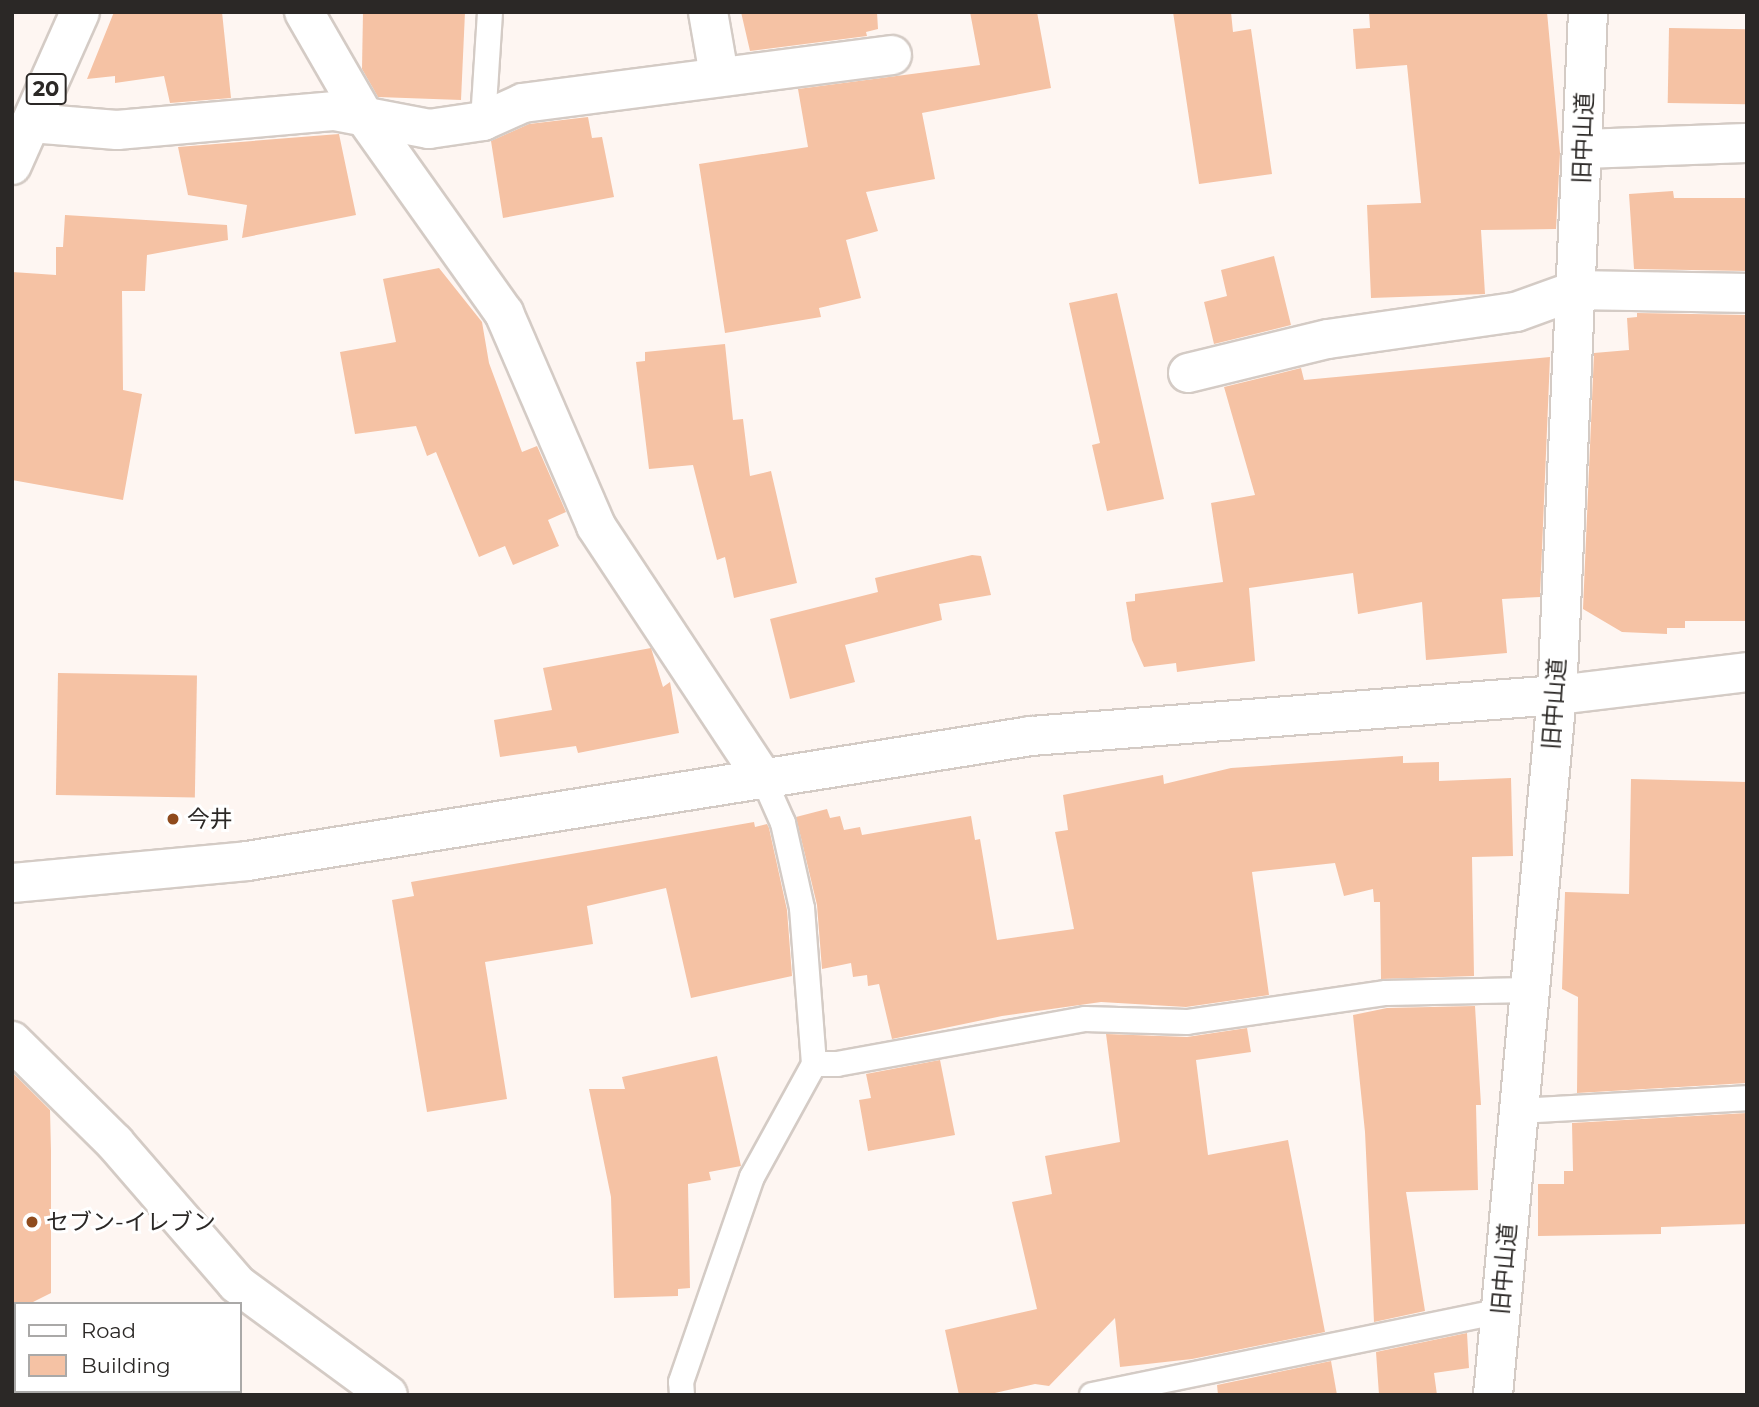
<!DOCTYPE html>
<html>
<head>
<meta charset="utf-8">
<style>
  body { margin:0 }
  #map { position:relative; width:1759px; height:1407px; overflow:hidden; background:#fef6f2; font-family:Montserrat,"Noto Sans JP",sans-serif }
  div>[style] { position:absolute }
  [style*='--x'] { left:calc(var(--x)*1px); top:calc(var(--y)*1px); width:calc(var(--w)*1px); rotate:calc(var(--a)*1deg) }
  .building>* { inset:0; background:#f5c2a4; transform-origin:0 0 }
  .roads { filter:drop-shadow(2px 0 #d4cbc5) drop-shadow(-2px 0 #d4cbc5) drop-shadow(0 2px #d4cbc5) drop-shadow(0 -2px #d4cbc5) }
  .lane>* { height:24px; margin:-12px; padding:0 12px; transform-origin:12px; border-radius:12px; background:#fff }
  .street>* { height:38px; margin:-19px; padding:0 19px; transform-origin:19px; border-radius:19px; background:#fff }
  .secondary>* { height:38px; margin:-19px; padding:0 19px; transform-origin:19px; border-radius:19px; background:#fff }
  .highway>* { height:38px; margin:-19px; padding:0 19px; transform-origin:19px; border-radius:19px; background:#fff }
  .dots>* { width:19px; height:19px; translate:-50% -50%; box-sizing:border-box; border:4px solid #fff; border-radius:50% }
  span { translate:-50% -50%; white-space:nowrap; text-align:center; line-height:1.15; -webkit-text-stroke:6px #fff; paint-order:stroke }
  .shield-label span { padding:2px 5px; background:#fff; border:2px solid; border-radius:5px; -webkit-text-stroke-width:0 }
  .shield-label { font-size:21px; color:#2b2826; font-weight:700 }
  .street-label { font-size:23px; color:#2b2826 }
  .poi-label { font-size:23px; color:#2b2826 }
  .left { translate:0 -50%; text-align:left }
  .frame { position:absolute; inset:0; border:14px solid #2b2826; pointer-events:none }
  .legend { position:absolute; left:14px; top:1302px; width:228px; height:91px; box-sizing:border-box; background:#fff; border:2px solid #aaa9a8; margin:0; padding:9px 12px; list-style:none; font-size:21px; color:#2b2826 }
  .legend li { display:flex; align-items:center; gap:14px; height:35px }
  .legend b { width:35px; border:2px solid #aaa9a8 }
</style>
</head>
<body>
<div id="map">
  <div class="building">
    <div style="clip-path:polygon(114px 12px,222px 12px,231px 98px,170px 103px,164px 76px,115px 83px,115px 76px,87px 79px)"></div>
    <div style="clip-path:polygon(363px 12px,465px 12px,461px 100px,378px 97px,362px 69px)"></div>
    <div style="clip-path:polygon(741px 12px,877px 12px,878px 29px,866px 32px,867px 36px,750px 51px)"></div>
    <div style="clip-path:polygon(970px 12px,1037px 12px,1051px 88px,922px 113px,935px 179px,866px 192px,878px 231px,846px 240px,861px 298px,819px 308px,821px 317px,725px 333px,699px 164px,808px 147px,798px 89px,980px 65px)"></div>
    <div style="clip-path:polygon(1173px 12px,1231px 12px,1233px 32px,1251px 29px,1272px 174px,1199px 184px)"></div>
    <div style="clip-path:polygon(1369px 12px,1547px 12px,1560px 153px,1556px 229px,1481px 230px,1485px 294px,1371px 298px,1367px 205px,1421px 203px,1407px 65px,1356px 69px,1353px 29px,1370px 28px)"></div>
    <div style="left:1669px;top:28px;width:78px;height:75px;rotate:1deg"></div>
    <div style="clip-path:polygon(588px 117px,592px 138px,602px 137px,614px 197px,503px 218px,491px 141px,529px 124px)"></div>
    <div style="clip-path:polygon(339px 134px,356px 215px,242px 238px,247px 205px,188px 195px,178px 147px)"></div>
    <div style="clip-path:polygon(1673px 191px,1674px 198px,1747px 198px,1747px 271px,1634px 269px,1629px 194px)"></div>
    <div style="clip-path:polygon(65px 215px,227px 225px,228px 240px,147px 255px,145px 291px,122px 291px,123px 390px,142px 394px,123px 500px,12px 480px,12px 272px,56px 275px,56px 247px,63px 247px)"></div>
    <div style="clip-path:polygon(1274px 256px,1291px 325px,1214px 344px,1204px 302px,1227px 296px,1221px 270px)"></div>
    <div style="clip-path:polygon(439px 268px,482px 322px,489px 363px,522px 452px,537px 446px,566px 512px,548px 520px,559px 546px,513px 565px,505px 546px,479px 557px,436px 452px,427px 456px,416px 426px,355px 434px,340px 352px,396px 342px,383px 279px)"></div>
    <div style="clip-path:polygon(1117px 293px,1164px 499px,1107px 511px,1092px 445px,1100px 443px,1069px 303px)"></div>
    <div style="clip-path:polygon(1637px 313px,1747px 315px,1747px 621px,1685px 621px,1685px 628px,1667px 628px,1667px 634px,1622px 632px,1583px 609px,1594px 353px,1629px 350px,1627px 318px,1637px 317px)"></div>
    <div style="clip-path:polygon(725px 344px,733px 420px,743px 419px,750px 476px,771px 471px,797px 583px,734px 598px,725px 557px,717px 560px,693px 465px,649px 469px,636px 362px,645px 361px,645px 352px)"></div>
    <div style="clip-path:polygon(1550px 357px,1540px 597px,1502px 599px,1507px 653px,1426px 660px,1422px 602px,1358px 614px,1353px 573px,1249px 588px,1255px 661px,1177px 672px,1176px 663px,1144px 667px,1132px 640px,1126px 602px,1135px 601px,1135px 594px,1223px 582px,1211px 503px,1255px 495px,1224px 387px,1301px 368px,1304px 380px)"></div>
    <div style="clip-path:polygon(972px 555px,981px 556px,991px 595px,939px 604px,942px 620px,845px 645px,855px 682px,790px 699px,770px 619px,878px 592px,875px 578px)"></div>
    <div style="clip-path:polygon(651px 648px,663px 687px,670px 682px,679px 733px,578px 753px,576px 746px,500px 757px,494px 720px,552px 710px,543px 668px)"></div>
    <div style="left:58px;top:673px;width:139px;height:122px;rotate:1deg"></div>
    <div style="clip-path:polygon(1403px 756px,1403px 763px,1439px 762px,1439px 781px,1511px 778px,1513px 856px,1472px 857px,1474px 976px,1381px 979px,1380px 902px,1374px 902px,1373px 889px,1344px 896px,1335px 863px,1252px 872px,1269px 995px,1186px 1007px,1101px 1002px,1002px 1016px,892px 1039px,879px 984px,868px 986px,867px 975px,853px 977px,851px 963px,822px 969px,817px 905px,796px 817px,827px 809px,830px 818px,840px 816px,844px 830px,860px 827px,862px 835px,971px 816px,975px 840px,980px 839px,997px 940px,1074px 929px,1055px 832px,1068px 830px,1063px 795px,1163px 775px,1164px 784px,1231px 768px)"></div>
    <div style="clip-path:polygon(1631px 779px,1747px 782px,1747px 1083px,1577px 1093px,1578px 997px,1562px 989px,1565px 892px,1629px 894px)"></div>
    <div style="clip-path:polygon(754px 822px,755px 827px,767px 824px,769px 828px,787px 910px,792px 976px,691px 998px,666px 888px,587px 906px,593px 944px,485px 962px,507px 1099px,427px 1112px,392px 900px,414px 896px,411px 882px)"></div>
    <div style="clip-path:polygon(1475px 1006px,1481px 1105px,1476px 1105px,1478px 1190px,1406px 1192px,1425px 1311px,1374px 1322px,1365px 1132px,1353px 1015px,1387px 1008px)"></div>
    <div style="clip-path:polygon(1247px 1028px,1251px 1052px,1196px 1060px,1208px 1155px,1288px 1140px,1325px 1332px,1192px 1359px,1120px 1367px,1115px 1318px,1049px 1386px,1035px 1384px,986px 1395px,959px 1395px,945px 1330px,1037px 1309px,1012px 1202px,1052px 1194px,1045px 1156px,1120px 1142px,1106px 1034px,1187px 1037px)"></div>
    <div style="clip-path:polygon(717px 1056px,741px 1166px,709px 1172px,711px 1180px,688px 1184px,690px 1288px,678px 1289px,678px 1296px,614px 1298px,611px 1197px,589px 1089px,625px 1089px,622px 1077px)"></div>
    <div style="clip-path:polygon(940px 1060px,955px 1135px,868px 1151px,859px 1100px,871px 1098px,866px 1074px)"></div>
    <div style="clip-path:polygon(12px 1072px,50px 1110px,51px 1151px,51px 1293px,29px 1304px,16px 1304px,12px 1312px)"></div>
    <div style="clip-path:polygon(1747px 1113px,1747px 1224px,1661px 1227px,1661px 1234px,1538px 1236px,1538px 1184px,1564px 1184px,1564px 1171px,1573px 1171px,1572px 1123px)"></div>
    <div style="clip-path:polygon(1467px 1333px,1469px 1368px,1434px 1373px,1437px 1395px,1379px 1395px,1376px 1352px)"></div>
    <div style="clip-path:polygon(1331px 1361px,1337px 1395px,1218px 1395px,1217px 1385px)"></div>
  </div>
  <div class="roads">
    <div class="lane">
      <div style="--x:483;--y:121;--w:109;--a:-86.3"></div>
      <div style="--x:814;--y:1064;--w:23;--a:0"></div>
      <div style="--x:837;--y:1064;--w:252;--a:-10.3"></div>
      <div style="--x:1085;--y:1019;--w:102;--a:1.7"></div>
      <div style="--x:1187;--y:1022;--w:201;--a:-8.3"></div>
      <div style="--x:1386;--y:993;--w:142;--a:-1.2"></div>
      <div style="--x:1518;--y:1111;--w:229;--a:-3.2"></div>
      <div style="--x:682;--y:1395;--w:13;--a:-94"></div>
      <div style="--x:681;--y:1382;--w:217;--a:-70.9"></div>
      <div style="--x:752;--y:1177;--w:129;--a:-61.2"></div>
      <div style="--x:814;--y:1064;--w:156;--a:-94.4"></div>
      <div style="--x:802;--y:908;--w:87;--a:-102.6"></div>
      <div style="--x:783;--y:823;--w:49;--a:-114"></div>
      <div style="--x:1092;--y:1395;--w:417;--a:-11.6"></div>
    </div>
    <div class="street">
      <div style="--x:304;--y:12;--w:120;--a:60"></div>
      <div style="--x:364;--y:116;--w:242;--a:54.6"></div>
      <div style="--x:504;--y:313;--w:232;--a:66.6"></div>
      <div style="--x:596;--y:526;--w:302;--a:56.5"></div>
      <div style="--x:708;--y:12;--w:64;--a:80.1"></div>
      <div style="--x:31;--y:123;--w:86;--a:4.7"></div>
      <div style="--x:117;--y:130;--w:219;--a:-5"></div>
      <div style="--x:335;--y:111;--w:96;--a:10.8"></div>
      <div style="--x:429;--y:129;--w:55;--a:-8.4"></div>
      <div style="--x:483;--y:121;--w:44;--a:-24.2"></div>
      <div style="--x:523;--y:103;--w:372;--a:-7.4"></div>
      <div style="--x:1583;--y:149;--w:164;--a:-2.1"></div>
      <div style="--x:1188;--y:373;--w:144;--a:-13.7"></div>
      <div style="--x:1328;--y:339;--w:190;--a:-8.2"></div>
      <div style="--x:1516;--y:312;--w:65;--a:-19.8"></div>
      <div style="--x:1577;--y:290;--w:170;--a:1"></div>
      <div style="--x:12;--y:1041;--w:145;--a:44.7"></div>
      <div style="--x:115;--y:1143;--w:186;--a:49.1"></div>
      <div style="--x:237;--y:1284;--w:187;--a:36.3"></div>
      <div style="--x:1493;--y:1395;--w:703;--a:-84.78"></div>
      <div style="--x:1557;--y:695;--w:684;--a:-87.4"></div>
    </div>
    <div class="secondary">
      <div style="--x:12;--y:883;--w:236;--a:-5.3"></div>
      <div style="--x:247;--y:861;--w:794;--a:-9.06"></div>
      <div style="--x:1031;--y:736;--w:528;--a:-4.46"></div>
      <div style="--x:1557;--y:695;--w:191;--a:-6.9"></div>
    </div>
    <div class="highway">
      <div style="--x:12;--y:165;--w:167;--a:-66"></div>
    </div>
  </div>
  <div class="dots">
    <div style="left:173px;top:819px;background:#8f4b1d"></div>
    <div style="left:32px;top:1222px;background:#8f4b1d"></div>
  </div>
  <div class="shield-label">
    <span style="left:46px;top:89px">20</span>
  </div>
  <div class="street-label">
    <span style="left:1583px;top:138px;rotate:-88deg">旧中山道</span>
    <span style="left:1554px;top:704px;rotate:-86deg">旧中山道</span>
    <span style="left:1504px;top:1269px;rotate:-85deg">旧中山道</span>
  </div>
  <div class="poi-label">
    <span class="left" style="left:187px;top:819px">今井</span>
    <span class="left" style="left:46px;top:1222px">セブン-イレブン</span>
  </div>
  <div class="frame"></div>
  <ul class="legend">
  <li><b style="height:9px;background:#fff"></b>Road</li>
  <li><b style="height:19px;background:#f5c2a4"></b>Building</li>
  </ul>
</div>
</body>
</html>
